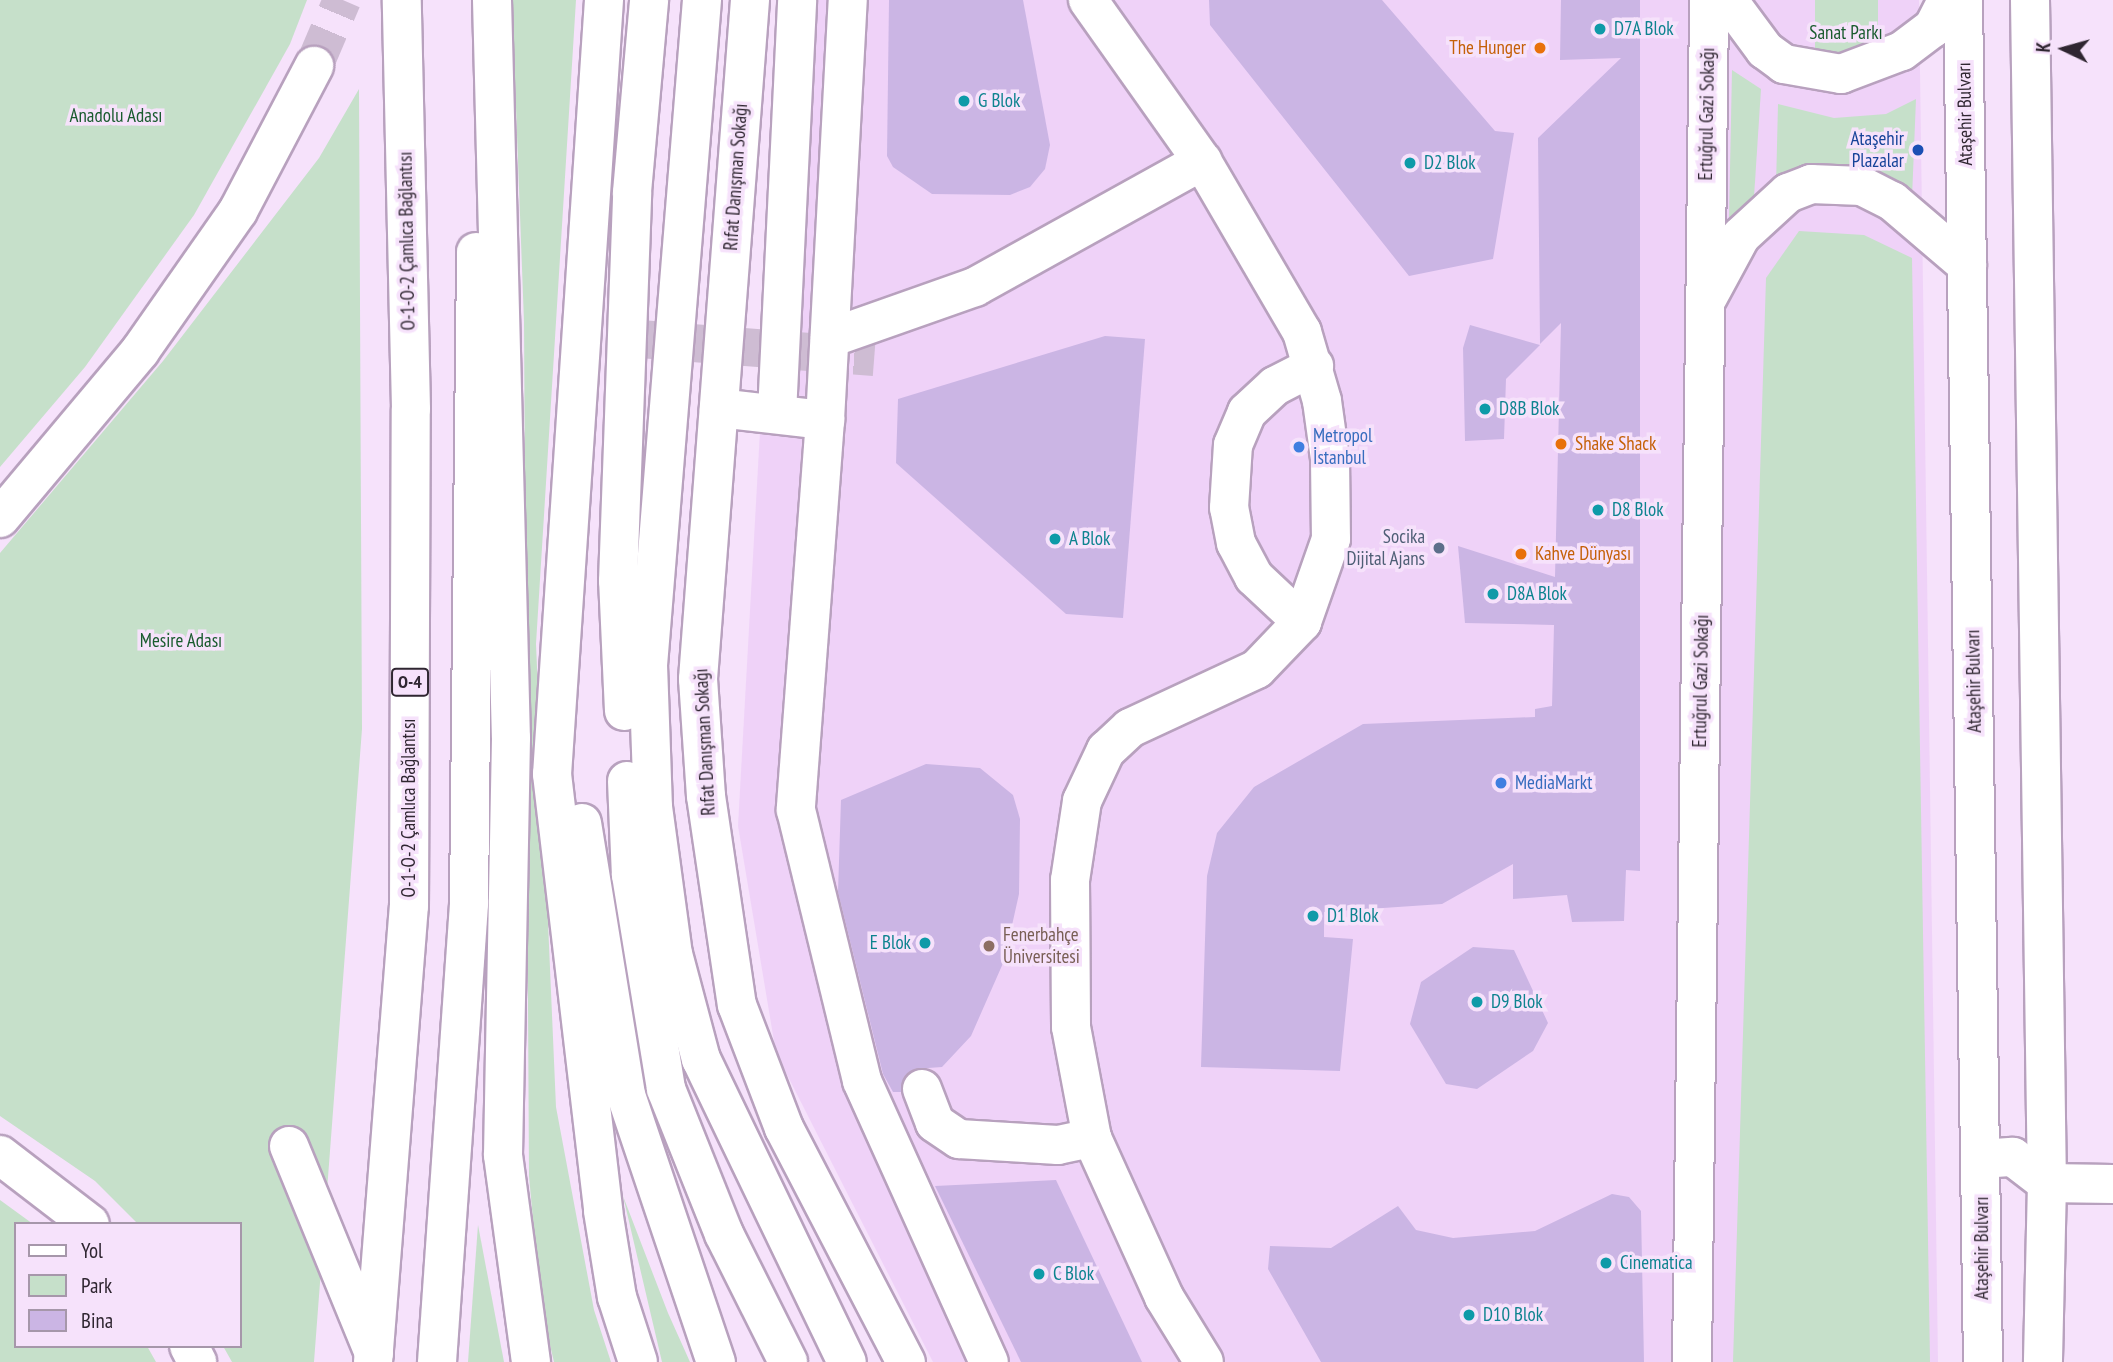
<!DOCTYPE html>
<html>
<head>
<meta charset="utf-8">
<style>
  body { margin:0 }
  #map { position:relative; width:2113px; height:1362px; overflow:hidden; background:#f6e2fb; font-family:"PT Sans Narrow",sans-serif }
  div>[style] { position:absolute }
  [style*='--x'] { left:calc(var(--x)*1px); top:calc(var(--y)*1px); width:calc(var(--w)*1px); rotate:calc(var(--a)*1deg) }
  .built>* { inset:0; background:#efd2f8 }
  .green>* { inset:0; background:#c6e0ca; transform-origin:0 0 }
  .building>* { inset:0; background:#cbb5e4 }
  .minor-tunnel>* { height:38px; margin-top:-19px; transform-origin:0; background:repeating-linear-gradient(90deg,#cebcd3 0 38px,transparent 0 57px) }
  .highway-tunnel>* { height:38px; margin-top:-19px; transform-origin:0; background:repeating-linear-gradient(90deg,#cebcd3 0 38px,transparent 0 57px) }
  .roads { filter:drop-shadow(2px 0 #b8a1be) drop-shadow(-2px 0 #b8a1be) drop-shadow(0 2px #b8a1be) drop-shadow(0 -2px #b8a1be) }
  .minor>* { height:38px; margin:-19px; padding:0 19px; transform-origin:19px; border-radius:19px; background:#fff }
  .major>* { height:38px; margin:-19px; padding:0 19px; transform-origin:19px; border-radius:19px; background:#fff }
  .highway>* { height:38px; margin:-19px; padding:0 19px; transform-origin:19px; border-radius:19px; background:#fff }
  .dots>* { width:19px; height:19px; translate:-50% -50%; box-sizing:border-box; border:4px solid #f6e2fb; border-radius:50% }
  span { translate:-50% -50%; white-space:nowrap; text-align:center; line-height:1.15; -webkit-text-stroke:7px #f6e2fb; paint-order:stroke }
  .shield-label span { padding:2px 5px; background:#f6e2fb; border:2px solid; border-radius:5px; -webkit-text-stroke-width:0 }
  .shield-label { font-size:18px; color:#2f2631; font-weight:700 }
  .culture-label { font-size:19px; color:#0d838f }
  .left { translate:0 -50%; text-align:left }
  .right { translate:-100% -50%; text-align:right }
  .park-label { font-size:19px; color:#195b2e }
  .food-label { font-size:19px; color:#c56008 }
  .street-label { font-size:19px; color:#2f2631 }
  .transit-label { font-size:19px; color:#164399 }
  .shop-label { font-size:19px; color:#366cbe }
  .service-label { font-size:19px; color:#4e5e75 }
  .education-label { font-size:19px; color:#785e54 }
  .legend { position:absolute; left:14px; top:1222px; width:228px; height:126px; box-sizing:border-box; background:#f6e2fb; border:2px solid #a697aa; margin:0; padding:9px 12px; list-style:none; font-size:21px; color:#2f2631 }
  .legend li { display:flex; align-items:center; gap:14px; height:35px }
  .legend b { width:35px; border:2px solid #a697aa }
  .north { position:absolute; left:2029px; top:14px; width:70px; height:70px; -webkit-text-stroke:5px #f6e2fb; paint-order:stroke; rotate:275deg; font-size:19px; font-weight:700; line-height:28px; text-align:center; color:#2f2631 }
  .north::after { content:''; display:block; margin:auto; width:24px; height:32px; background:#2f2631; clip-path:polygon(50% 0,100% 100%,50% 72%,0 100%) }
</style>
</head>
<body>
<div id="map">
  <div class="built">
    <div style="clip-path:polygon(784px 0,1919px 0,1938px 1362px,933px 1362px,776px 1053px,738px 826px)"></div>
  </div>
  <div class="green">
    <div style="clip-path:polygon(0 0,307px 0,290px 44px,194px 215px,85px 367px,0 467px)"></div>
    <div style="clip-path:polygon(512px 0,576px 0,536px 644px,556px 1107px,594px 1310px,611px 1362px,554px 1362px,541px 1307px,529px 1176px,524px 322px)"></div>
    <div style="left:1815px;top:0;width:63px;height:63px"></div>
    <div style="clip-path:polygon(1732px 70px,1761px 89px,1754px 197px,1729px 219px)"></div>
    <div style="clip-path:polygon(359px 89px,362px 729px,314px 1362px,232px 1362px,223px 1346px,240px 1346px,240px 1224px,138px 1224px,95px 1181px,0 1116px,0 553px,163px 361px,319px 158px)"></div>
    <div style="clip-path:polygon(1916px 99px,1912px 198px,1776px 186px,1778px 104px,1834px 118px,1886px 114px)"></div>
    <div style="clip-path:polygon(1799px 231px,1864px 235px,1912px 258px,1930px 1362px,1733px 1362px,1766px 278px)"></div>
    <div style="clip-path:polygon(623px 1196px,668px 1313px,690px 1362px,662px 1362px)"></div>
    <div style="clip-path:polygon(0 1200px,33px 1224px,16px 1224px,16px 1346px,147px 1346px,156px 1362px,0 1362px)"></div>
    <div style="clip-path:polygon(478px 1225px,504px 1362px,468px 1362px)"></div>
  </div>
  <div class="building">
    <div style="clip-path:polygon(889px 0,1023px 0,1050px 145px,1045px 169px,1030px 187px,1010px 195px,932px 194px,893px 167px,887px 156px)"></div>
    <div style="clip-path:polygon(1209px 0,1382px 0,1495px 131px,1514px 133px,1493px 259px,1409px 276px,1210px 25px)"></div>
    <div style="clip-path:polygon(1561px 0,1640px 0,1640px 871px,1626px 870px,1624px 921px,1572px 922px,1567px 895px,1513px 899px,1513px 864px,1442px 904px,1324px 912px,1324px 937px,1353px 939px,1340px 1071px,1201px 1067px,1207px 876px,1217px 833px,1254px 787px,1363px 724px,1535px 717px,1535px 709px,1552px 706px,1554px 625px,1465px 623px,1458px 546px,1555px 577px,1561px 323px,1540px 344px,1538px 138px,1621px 58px,1560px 60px)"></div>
    <div style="clip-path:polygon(1470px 325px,1540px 345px,1506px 379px,1504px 439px,1465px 441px,1463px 348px)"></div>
    <div style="clip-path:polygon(1105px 336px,1145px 339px,1123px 618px,1066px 614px,896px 463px,898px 399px)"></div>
    <div style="clip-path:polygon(926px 764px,980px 768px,1013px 795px,1020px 819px,1019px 894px,1004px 961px,971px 1036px,942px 1067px,914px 1069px,901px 1092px,893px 1092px,883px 1074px,838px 892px,841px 800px)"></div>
    <div style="clip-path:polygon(1473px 947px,1514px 950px,1548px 1023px,1533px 1051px,1477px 1089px,1446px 1084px,1410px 1024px,1421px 982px)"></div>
    <div style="clip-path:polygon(1056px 1180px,1142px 1362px,1021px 1362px,935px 1186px)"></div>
    <div style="clip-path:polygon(1612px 1194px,1629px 1197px,1641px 1211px,1644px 1362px,1321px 1362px,1268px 1269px,1270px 1246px,1331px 1248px,1398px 1206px,1416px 1230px,1453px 1238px,1535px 1231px)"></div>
  </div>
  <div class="minor-tunnel">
    <div style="--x:627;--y:338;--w:248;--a:4.4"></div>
  </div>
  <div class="highway-tunnel">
    <div style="--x:314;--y:66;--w:72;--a:-67"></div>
  </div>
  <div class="roads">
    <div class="minor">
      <div style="--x:702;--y:0;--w:667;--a:94.64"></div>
      <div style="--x:648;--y:665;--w:142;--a:88"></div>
      <div style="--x:653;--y:807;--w:148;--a:82.3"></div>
      <div style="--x:673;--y:954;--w:109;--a:75.1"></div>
      <div style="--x:701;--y:1059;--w:336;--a:64.3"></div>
      <div style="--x:750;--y:0;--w:681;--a:94.38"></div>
      <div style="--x:698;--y:679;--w:117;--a:86.1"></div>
      <div style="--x:706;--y:796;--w:211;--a:81.6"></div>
      <div style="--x:737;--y:1005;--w:132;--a:69.1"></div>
      <div style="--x:784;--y:1128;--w:264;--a:62.5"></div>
      <div style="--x:1088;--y:0;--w:197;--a:54.7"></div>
      <div style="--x:1202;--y:161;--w:198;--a:59.7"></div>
      <div style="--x:1302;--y:332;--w:72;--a:73.8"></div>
      <div style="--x:1322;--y:401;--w:59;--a:82.1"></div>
      <div style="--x:1330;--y:459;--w:80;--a:89.3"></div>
      <div style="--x:1331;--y:539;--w:88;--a:109.3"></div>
      <div style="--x:1302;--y:622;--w:65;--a:133.8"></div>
      <div style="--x:1257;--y:669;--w:140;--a:155.1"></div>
      <div style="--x:1130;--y:728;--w:33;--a:137"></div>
      <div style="--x:1106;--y:750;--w:56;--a:115.2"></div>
      <div style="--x:1082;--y:801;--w:80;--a:98.6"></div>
      <div style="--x:1070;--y:880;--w:147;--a:89.6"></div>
      <div style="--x:1071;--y:1027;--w:113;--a:79.3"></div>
      <div style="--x:1092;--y:1138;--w:175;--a:65.6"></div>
      <div style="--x:1164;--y:1297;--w:76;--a:58.4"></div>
      <div style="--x:1728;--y:0;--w:62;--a:53.5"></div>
      <div style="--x:1765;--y:50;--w:24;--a:36"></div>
      <div style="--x:1784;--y:64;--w:58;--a:10"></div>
      <div style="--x:1841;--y:74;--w:65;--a:-20.7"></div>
      <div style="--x:1902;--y:51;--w:39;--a:-37"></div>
      <div style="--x:1933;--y:28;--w:31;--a:-63"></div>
      <div style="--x:1708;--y:297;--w:69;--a:-61.6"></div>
      <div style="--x:1741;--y:236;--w:64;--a:-42.5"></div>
      <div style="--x:1788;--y:193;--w:25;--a:-21"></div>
      <div style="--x:1811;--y:184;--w:51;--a:2.2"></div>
      <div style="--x:1862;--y:186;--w:34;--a:27"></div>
      <div style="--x:1892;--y:201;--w:99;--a:40.5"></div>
      <div style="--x:830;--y:338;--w:154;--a:-19.4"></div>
      <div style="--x:975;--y:287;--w:260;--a:-29"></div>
      <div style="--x:719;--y:408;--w:107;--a:6.5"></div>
      <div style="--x:825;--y:420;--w:391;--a:94.3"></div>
      <div style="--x:796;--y:810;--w:279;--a:76.3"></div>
      <div style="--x:862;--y:1081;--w:308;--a:65.7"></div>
      <div style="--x:777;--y:413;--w:413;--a:-87.2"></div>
      <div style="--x:825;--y:420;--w:421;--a:-86.9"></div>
      <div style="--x:1302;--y:622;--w:66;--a:-136.8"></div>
      <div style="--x:1254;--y:577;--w:38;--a:-118"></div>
      <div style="--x:1236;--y:543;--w:36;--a:-101"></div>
      <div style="--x:1229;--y:508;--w:63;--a:-86.4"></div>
      <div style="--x:1233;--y:445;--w:36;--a:-67"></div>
      <div style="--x:1247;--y:412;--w:38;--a:-43"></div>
      <div style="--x:1275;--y:386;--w:44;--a:-27.1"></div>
      <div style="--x:624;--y:711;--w:130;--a:-92.6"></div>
      <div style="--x:618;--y:581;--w:389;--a:-87.9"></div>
      <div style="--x:632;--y:192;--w:193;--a:-84.9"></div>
      <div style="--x:627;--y:781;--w:94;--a:87.6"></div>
      <div style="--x:631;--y:875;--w:217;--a:80.7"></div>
      <div style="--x:666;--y:1089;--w:156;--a:68.2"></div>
      <div style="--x:724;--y:1234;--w:143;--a:63.4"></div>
      <div style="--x:922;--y:1089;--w:36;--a:69"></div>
      <div style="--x:935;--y:1123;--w:29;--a:34"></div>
      <div style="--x:959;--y:1139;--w:99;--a:3.5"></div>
      <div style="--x:1058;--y:1145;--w:35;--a:-12"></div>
      <div style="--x:289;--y:1146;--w:224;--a:67.7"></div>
      <div style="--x:1981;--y:1159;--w:32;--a:-4"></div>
      <div style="--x:2013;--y:1157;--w:43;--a:37.4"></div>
      <div style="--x:2047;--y:1183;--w:66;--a:0.9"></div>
      <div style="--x:1692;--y:1362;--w:1362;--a:-89.28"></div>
    </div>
    <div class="major">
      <div style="--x:1963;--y:0;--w:1362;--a:89.16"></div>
      <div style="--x:2030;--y:0;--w:1183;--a:89.18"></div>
      <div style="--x:2047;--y:1183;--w:179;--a:91.3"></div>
    </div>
    <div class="highway">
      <div style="--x:492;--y:0;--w:738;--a:88.53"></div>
      <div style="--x:511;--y:738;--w:417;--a:91.1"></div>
      <div style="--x:503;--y:1155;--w:209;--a:82.3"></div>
      <div style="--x:604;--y:0;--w:776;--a:93.84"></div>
      <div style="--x:552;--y:774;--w:440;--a:83.3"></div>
      <div style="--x:603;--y:1211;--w:87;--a:80.8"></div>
      <div style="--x:617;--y:1297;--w:68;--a:72.1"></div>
      <div style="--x:0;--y:518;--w:218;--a:-50"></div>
      <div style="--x:140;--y:351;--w:171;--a:-55"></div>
      <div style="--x:238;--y:211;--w:164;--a:-62.3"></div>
      <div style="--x:582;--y:823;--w:276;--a:80.8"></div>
      <div style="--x:626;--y:1095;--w:282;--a:71.4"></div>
      <div style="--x:0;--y:1155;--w:113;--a:37.5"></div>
      <div style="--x:189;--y:1346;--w:18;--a:63"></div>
      <div style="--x:373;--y:1362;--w:457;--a:-85.5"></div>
      <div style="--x:409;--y:906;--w:497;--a:-89.8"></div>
      <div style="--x:411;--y:409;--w:409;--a:-91.3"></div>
      <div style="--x:437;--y:1362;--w:460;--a:-86"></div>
      <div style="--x:469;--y:903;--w:651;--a:-89.38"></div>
    </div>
  </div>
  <div class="dots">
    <div style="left:1600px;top:29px;background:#0f9aa8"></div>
    <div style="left:1540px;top:48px;background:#e8710a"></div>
    <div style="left:964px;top:101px;background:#0f9aa8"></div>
    <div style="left:1918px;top:150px;background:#1a4fb4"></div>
    <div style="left:1410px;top:163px;background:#0f9aa8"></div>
    <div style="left:1485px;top:409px;background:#0f9aa8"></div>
    <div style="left:1561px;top:444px;background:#e8710a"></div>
    <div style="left:1299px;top:447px;background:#3f7fe0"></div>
    <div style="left:1598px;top:510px;background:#0f9aa8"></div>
    <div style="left:1055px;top:539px;background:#0f9aa8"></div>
    <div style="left:1439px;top:548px;background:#5c6f8a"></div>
    <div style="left:1521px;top:554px;background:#e8710a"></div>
    <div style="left:1493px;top:594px;background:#0f9aa8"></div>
    <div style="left:1501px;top:783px;background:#3f7fe0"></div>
    <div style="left:1313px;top:916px;background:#0f9aa8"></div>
    <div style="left:925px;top:943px;background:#0f9aa8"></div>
    <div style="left:989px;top:946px;background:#8d6e63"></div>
    <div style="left:1477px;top:1002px;background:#0f9aa8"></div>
    <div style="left:1606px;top:1263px;background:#0f9aa8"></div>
    <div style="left:1039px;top:1274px;background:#0f9aa8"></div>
    <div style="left:1469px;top:1315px;background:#0f9aa8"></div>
  </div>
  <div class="shield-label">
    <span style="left:410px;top:682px">O-4</span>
  </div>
  <div class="culture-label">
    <span class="left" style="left:1614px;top:29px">D7A Blok</span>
    <span class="left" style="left:978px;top:101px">G Blok</span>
    <span class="left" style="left:1424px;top:163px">D2 Blok</span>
    <span class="left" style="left:1499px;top:409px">D8B Blok</span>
    <span class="left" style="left:1612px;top:510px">D8 Blok</span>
    <span class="left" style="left:1069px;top:539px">A Blok</span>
    <span class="left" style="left:1507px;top:594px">D8A Blok</span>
    <span class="left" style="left:1327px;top:916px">D1 Blok</span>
    <span class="right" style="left:911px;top:943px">E Blok</span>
    <span class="left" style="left:1491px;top:1002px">D9 Blok</span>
    <span class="left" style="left:1620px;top:1263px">Cinematica</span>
    <span class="left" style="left:1053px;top:1274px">C Blok</span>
    <span class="left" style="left:1483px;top:1315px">D10 Blok</span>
  </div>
  <div class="park-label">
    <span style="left:1846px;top:33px">Sanat Parkı</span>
    <span style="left:116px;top:116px">Anadolu Adası</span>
    <span style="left:181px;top:641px">Mesire Adası</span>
  </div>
  <div class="food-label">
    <span class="right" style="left:1526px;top:48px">The Hunger</span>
    <span class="left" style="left:1575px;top:444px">Shake Shack</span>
    <span class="left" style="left:1535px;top:554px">Kahve Dünyası</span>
  </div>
  <div class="street-label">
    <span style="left:1707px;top:114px;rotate:-89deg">Ertuğrul Gazi Sokağı</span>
    <span style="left:1965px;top:114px;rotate:-91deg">Ataşehir Bulvarı</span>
    <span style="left:736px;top:177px;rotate:-86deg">Rıfat Danışman Sokağı</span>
    <span style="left:407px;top:241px;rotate:-91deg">O-1-O-2 Çamlıca Bağlantısı</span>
    <span style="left:1701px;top:681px;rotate:-89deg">Ertuğrul Gazi Sokağı</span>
    <span style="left:1974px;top:681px;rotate:-91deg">Ataşehir Bulvarı</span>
    <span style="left:705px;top:742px;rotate:-93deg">Rıfat Danışman Sokağı</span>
    <span style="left:409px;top:808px;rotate:-90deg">O-1-O-2 Çamlıca Bağlantısı</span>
    <span style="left:1982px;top:1248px;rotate:-90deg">Ataşehir Bulvarı</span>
  </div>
  <div class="transit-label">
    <span class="right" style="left:1904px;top:150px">Ataşehir<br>Plazalar</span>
  </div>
  <div class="shop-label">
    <span class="left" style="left:1313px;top:447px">Metropol<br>İstanbul</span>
    <span class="left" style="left:1515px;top:783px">MediaMarkt</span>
  </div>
  <div class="service-label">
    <span class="right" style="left:1425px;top:548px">Socika<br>Dijital Ajans</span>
  </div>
  <div class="education-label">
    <span class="left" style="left:1003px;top:946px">Fenerbahçe<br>Üniversitesi</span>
  </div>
  <ul class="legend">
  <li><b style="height:9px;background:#fff"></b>Yol</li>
  <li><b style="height:19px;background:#c6e0ca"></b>Park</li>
  <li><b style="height:19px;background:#cbb5e4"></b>Bina</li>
  </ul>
  <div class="north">K</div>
</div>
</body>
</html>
